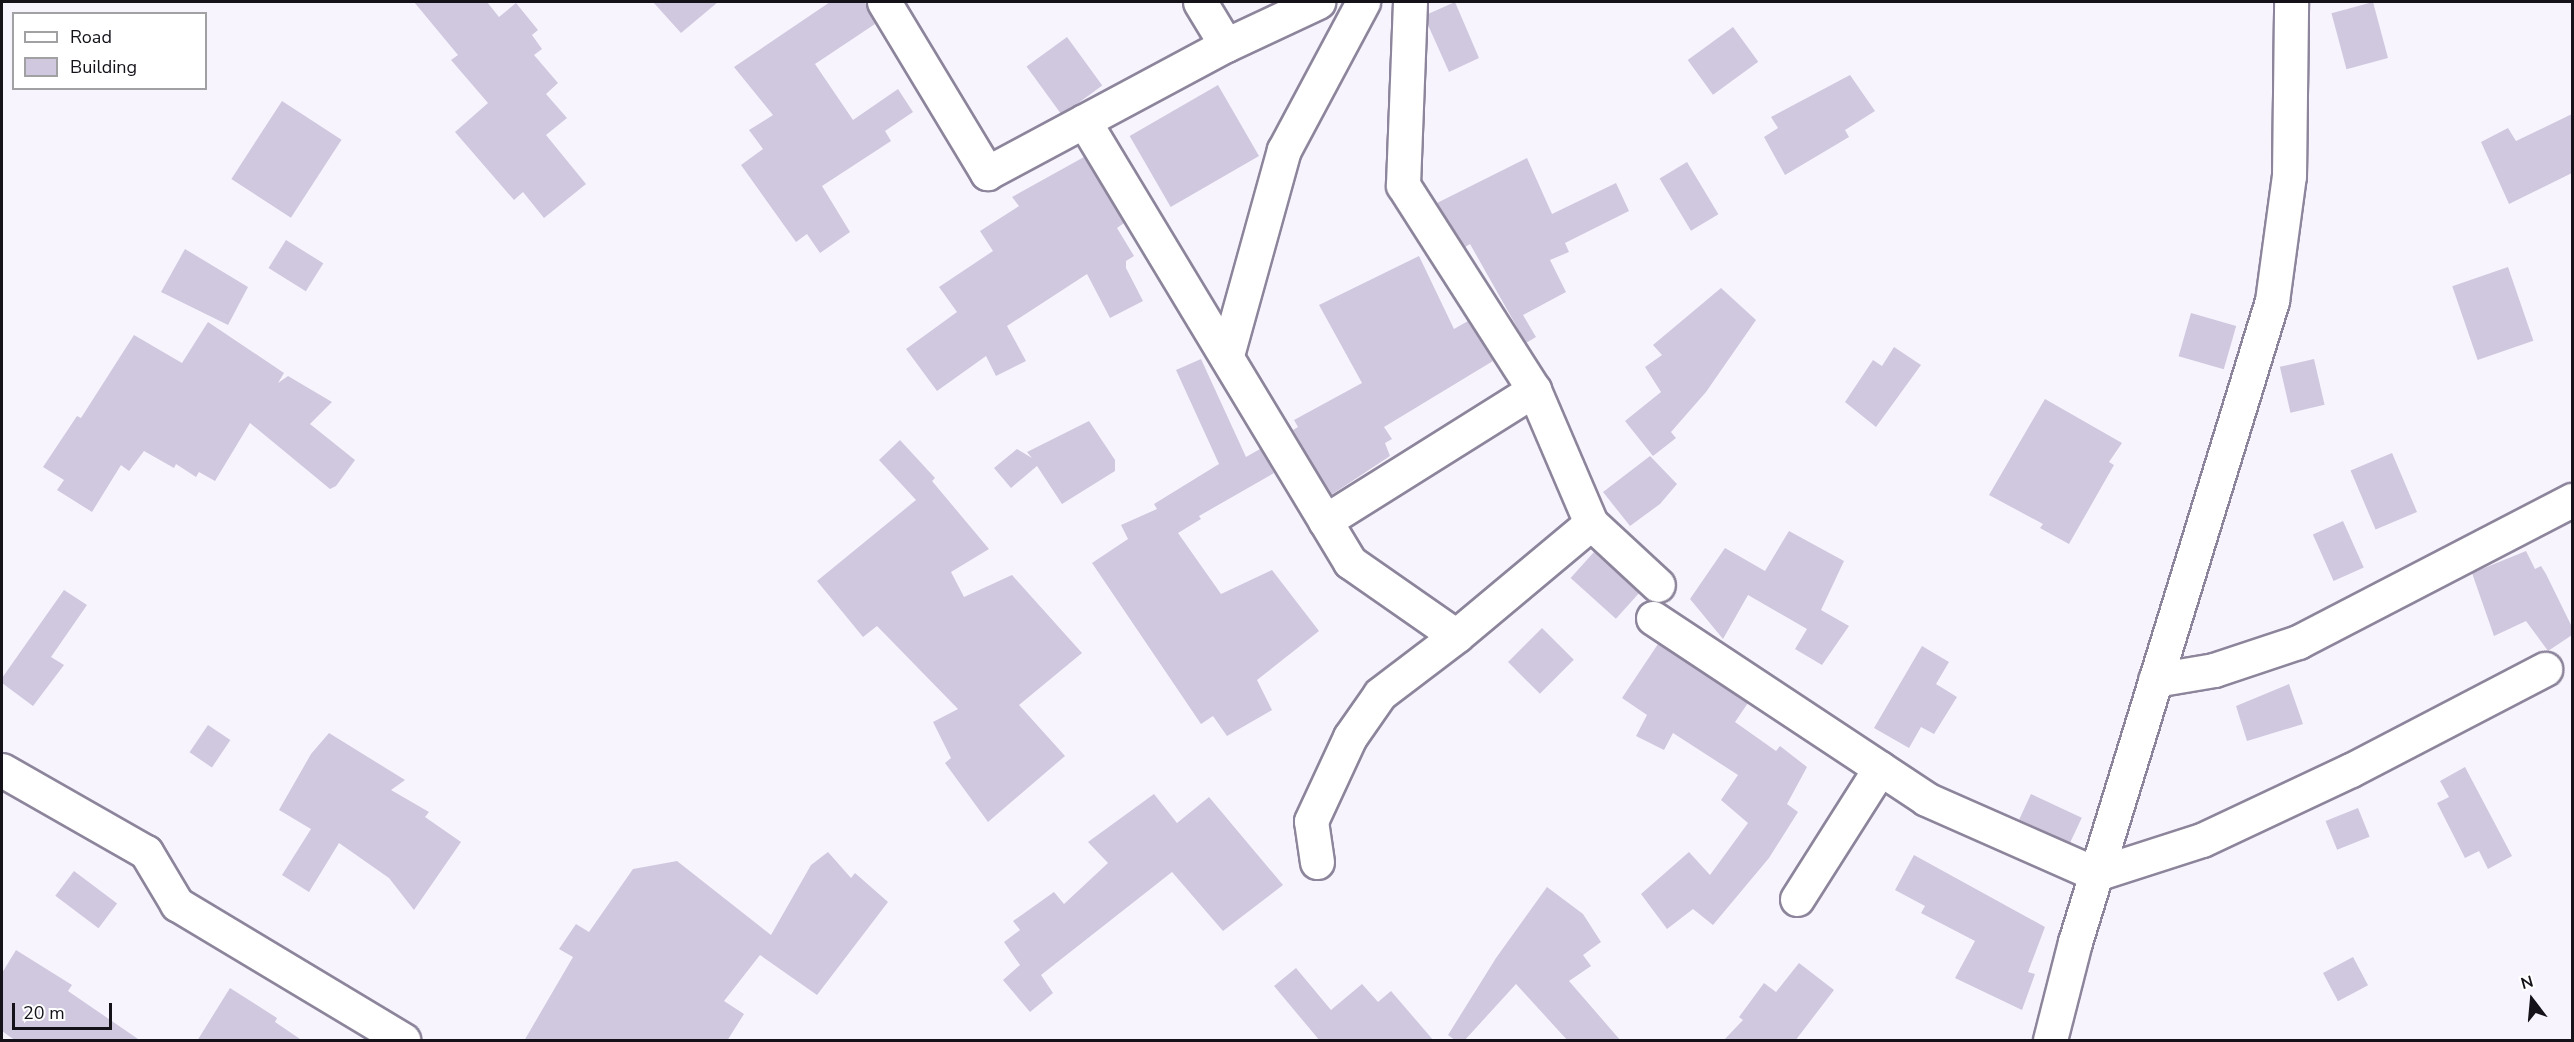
<!DOCTYPE html>
<html>
<head>
<meta charset="utf-8">
<style>
  body { margin:0 }
  #map { position:relative; width:2574px; height:1042px; overflow:hidden; background:#f7f4fe; font-family:"Nunito Sans",sans-serif }
  div>[style] { position:absolute }
  [style*='--x'] { left:calc(var(--x)*1px); top:calc(var(--y)*1px); width:calc(var(--w)*1px); rotate:calc(var(--a)*1deg) }
  .building>* { inset:0; background:#d0c8df; transform-origin:0 0 }
  .roads { filter:drop-shadow(2px 0 #8d859b) drop-shadow(-2px 0 #8d859b) drop-shadow(0 2px #8d859b) drop-shadow(0 -2px #8d859b) }
  .minor>* { height:33px; margin:-16.5px; padding:0 16.5px; transform-origin:16.5px; border-radius:16.5px; background:#fff }
  .tertiary>* { height:33px; margin:-16.5px; padding:0 16.5px; transform-origin:16.5px; border-radius:16.5px; background:#fff }
  span { translate:-50% -50%; white-space:nowrap; text-align:center; line-height:1.15; -webkit-text-stroke:4.5px #fff; paint-order:stroke }
  .frame { position:absolute; inset:0; border:3px solid #15121a; pointer-events:none }
  .legend { position:absolute; left:12px; top:12px; width:195px; height:78px; box-sizing:border-box; background:#fff; border:2px solid #a1a0a3; margin:0; padding:8px 10px; list-style:none; font-size:18px; color:#15121a }
  .legend li { display:flex; align-items:center; gap:12px; height:30px }
  .legend b { width:30px; border:2px solid #a1a0a3 }
  .north { position:absolute; left:2502px; top:970px; width:60px; height:60px; -webkit-text-stroke:4px #fff; paint-order:stroke; rotate:344deg; font-size:16px; font-weight:700; line-height:24px; text-align:center; color:#15121a }
  .north::after { content:''; display:block; margin:auto; width:21px; height:27px; background:#15121a; clip-path:polygon(50% 0,100% 100%,50% 72%,0 100%) }
  .scale { position:absolute; left:12px; top:1003px; width:100px; height:27px; box-sizing:border-box; border:3px solid #15121a; border-top:0; padding-left:8px; font-size:18px; line-height:21px; white-space:nowrap; color:#15121a; -webkit-text-stroke:4px #fff; paint-order:stroke }
</style>
</head>
<body>
<div id="map">
  <div class="building">
    <div style="clip-path:polygon(414px 2px,487px 2px,499px 17px,516px 3px,538px 30px,532px 35px,542px 49px,534px 55px,558px 83px,546px 94px,567px 118px,546px 135px,586px 184px,544px 218px,523px 192px,514px 200px,455px 132px,488px 103px,451px 60px,458px 55px)"></div>
    <div style="clip-path:polygon(653px 2px,718px 2px,681px 33px)"></div>
    <div style="clip-path:polygon(830px 2px,865px 2px,875px 24px,815px 64px,853px 120px,898px 89px,913px 112px,885px 131px,891px 141px,822px 186px,850px 232px,820px 253px,807px 234px,796px 242px,741px 165px,763px 149px,749px 130px,773px 115px,734px 67px)"></div>
    <div style="clip-path:polygon(1455px 2px,1479px 58px,1449px 72px,1428px 25px,1428px 14px)"></div>
    <div style="left:2373px;top:2px;width:58px;height:43px;rotate:75deg"></div>
    <div style="left:1733px;top:27px;width:43px;height:56px;rotate:54deg"></div>
    <div style="left:1067px;top:37px;width:60px;height:50px;rotate:54deg"></div>
    <div style="clip-path:polygon(1850px 75px,1875px 111px,1845px 130px,1849px 137px,1785px 175px,1764px 137px,1778px 128px,1771px 117px)"></div>
    <div style="left:1218px;top:85px;width:82px;height:102px;rotate:60deg"></div>
    <div style="left:282px;top:101px;width:71px;height:93px;rotate:33deg"></div>
    <div style="clip-path:polygon(2572px 114px,2572px 173px,2509px 204px,2481px 142px,2508px 128px,2516px 141px)"></div>
    <div style="clip-path:polygon(1084px 157px,1124px 223px,1117px 228px,1134px 256px,1126px 261px,1126px 268px,1143px 301px,1110px 318px,1087px 274px,1007px 326px,1026px 361px,996px 376px,986px 356px,937px 391px,906px 349px,957px 312px,939px 287px,993px 251px,980px 231px,1019px 206px,1012px 197px)"></div>
    <div style="clip-path:polygon(1527px 158px,1552px 214px,1616px 183px,1629px 211px,1565px 243px,1569px 252px,1550px 260px,1566px 292px,1523px 315px,1536px 337px,1526px 343px,1470px 244px,1465px 247px,1437px 203px)"></div>
    <div style="left:1687px;top:162px;width:61px;height:32px;rotate:59deg"></div>
    <div style="left:286px;top:240px;width:44px;height:33px;rotate:32deg"></div>
    <div style="clip-path:polygon(185px 249px,248px 287px,228px 325px,161px 292px)"></div>
    <div style="clip-path:polygon(1419px 256px,1454px 329px,1468px 321px,1493px 361px,1384px 427px,1392px 439px,1385px 443px,1390px 456px,1331px 495px,1293px 430px,1298px 427px,1294px 420px,1362px 383px,1319px 305px)"></div>
    <div style="left:2508px;top:267px;width:78px;height:59px;rotate:71deg"></div>
    <div style="clip-path:polygon(1721px 288px,1756px 320px,1706px 392px,1671px 432px,1676px 438px,1653px 456px,1625px 421px,1661px 392px,1645px 367px,1662px 355px,1653px 345px)"></div>
    <div style="left:2191px;top:313px;width:47px;height:45px;rotate:16deg"></div>
    <div style="clip-path:polygon(208px 322px,284px 373px,278px 383px,288px 376px,332px 402px,310px 424px,355px 460px,336px 486px,330px 489px,250px 423px,215px 481px,199px 472px,196px 477px,176px 464px,174px 468px,144px 451px,129px 471px,121px 465px,92px 512px,57px 490px,64px 480px,43px 467px,77px 416px,81px 418px,134px 335px,182px 363px)"></div>
    <div style="clip-path:polygon(1894px 347px,1921px 365px,1876px 427px,1845px 402px,1873px 360px,1882px 366px)"></div>
    <div style="clip-path:polygon(1201px 359px,1246px 457px,1260px 449px,1274px 473px,1199px 516px,1201px 519px,1178px 533px,1221px 594px,1272px 570px,1319px 631px,1257px 680px,1272px 710px,1227px 736px,1213px 716px,1201px 724px,1092px 563px,1128px 539px,1121px 525px,1157px 509px,1154px 504px,1219px 464px,1176px 370px)"></div>
    <div style="left:2314px;top:359px;width:47px;height:35px;rotate:77deg"></div>
    <div style="clip-path:polygon(2045px 399px,2122px 443px,2109px 462px,2114px 465px,2069px 544px,2040px 528px,2043px 524px,1989px 495px)"></div>
    <div style="clip-path:polygon(1089px 421px,1115px 460px,1115px 471px,1062px 504px,1037px 466px,1011px 488px,994px 468px,1017px 449px,1032px 458px,1027px 452px)"></div>
    <div style="clip-path:polygon(900px 440px,935px 478px,932px 481px,989px 549px,951px 572px,964px 597px,1012px 575px,1082px 653px,1019px 705px,1065px 756px,988px 822px,945px 763px,951px 758px,933px 722px,958px 709px,877px 626px,863px 637px,817px 581px,916px 500px,879px 460px)"></div>
    <div style="left:2392px;top:453px;width:64px;height:45px;rotate:67deg"></div>
    <div style="clip-path:polygon(1650px 456px,1677px 484px,1660px 504px,1630px 526px,1603px 492px)"></div>
    <div style="left:2343px;top:521px;width:51px;height:33px;rotate:66deg"></div>
    <div style="clip-path:polygon(1789px 531px,1844px 561px,1821px 610px,1849px 626px,1822px 665px,1795px 649px,1807px 629px,1748px 595px,1723px 639px,1690px 599px,1725px 548px,1765px 571px)"></div>
    <div style="clip-path:polygon(2526px 551px,2535px 569px,2541px 566px,2546px 574px,2572px 627px,2572px 635px,2548px 651px,2526px 621px,2494px 636px,2472px 573px)"></div>
    <div style="left:1594px;top:552px;width:61px;height:35px;rotate:42deg"></div>
    <div style="clip-path:polygon(64px 590px,87px 605px,51px 657px,64px 665px,33px 706px,2px 683px,2px 678px)"></div>
    <div style="left:1542px;top:628px;width:45px;height:48px;rotate:45deg"></div>
    <div style="clip-path:polygon(1658px 644px,1748px 703px,1735px 722px,1776px 751px,1780px 746px,1807px 767px,1787px 804px,1798px 812px,1769px 858px,1713px 925px,1693px 909px,1667px 929px,1641px 894px,1689px 852px,1710px 875px,1748px 823px,1721px 800px,1738px 775px,1673px 733px,1664px 750px,1636px 736px,1647px 715px,1622px 698px)"></div>
    <div style="clip-path:polygon(1922px 646px,1949px 662px,1936px 684px,1957px 697px,1934px 734px,1921px 727px,1909px 748px,1874px 728px)"></div>
    <div style="clip-path:polygon(2289px 684px,2303px 724px,2247px 741px,2236px 706px)"></div>
    <div style="left:208px;top:725px;width:27px;height:33px;rotate:34deg"></div>
    <div style="clip-path:polygon(329px 733px,405px 780px,391px 790px,429px 812px,425px 817px,461px 842px,414px 910px,389px 878px,339px 843px,309px 892px,282px 875px,311px 829px,279px 810px,311px 754px)"></div>
    <div style="clip-path:polygon(2465px 767px,2512px 856px,2488px 869px,2479px 851px,2465px 858px,2437px 803px,2449px 797px,2440px 781px)"></div>
    <div style="clip-path:polygon(1154px 794px,1177px 823px,1209px 797px,1283px 885px,1223px 931px,1172px 872px,1041px 975px,1053px 993px,1030px 1012px,1003px 980px,1020px 965px,1004px 942px,1020px 930px,1013px 921px,1054px 892px,1064px 904px,1108px 863px,1088px 842px)"></div>
    <div style="left:2031px;top:794px;width:56px;height:28px;rotate:25deg"></div>
    <div style="left:2358px;top:808px;width:31px;height:35px;rotate:68deg"></div>
    <div style="clip-path:polygon(828px 852px,851px 878px,855px 873px,888px 902px,817px 995px,760px 955px,724px 1001px,744px 1014px,727px 1041px,524px 1041px,573px 957px,559px 949px,576px 924px,589px 932px,633px 869px,677px 861px,771px 935px,811px 865px)"></div>
    <div style="clip-path:polygon(1914px 855px,2045px 927px,2028px 972px,2035px 974px,2022px 1010px,1955px 978px,1975px 941px,1921px 913px,1925px 906px,1895px 890px)"></div>
    <div style="left:74px;top:871px;width:54px;height:31px;rotate:37deg"></div>
    <div style="clip-path:polygon(1547px 887px,1583px 914px,1601px 942px,1583px 955px,1591px 966px,1569px 981px,1621px 1041px,1568px 1041px,1516px 984px,1464px 1041px,1456px 1041px,1448px 1035px,1496px 958px)"></div>
    <div style="clip-path:polygon(16px 950px,72px 985px,68px 991px,141px 1041px,16px 1041px,2px 1031px,2px 973px)"></div>
    <div style="left:2353px;top:957px;width:32px;height:34px;rotate:62deg"></div>
    <div style="clip-path:polygon(1799px 963px,1834px 990px,1795px 1041px,1723px 1041px,1743px 1020px,1739px 1017px,1764px 983px,1776px 992px)"></div>
    <div style="clip-path:polygon(1296px 968px,1331px 1010px,1362px 984px,1378px 1002px,1391px 991px,1434px 1041px,1320px 1041px,1274px 986px)"></div>
    <div style="clip-path:polygon(230px 988px,277px 1018px,275px 1022px,303px 1041px,197px 1041px)"></div>
  </div>
  <div class="roads">
    <div class="minor">
      <div style="--x:884;--y:2;--w:200;--a:58.9"></div>
      <div style="--x:987;--y:173;--w:271;--a:-28.2"></div>
      <div style="--x:1226;--y:45;--w:50;--a:-121.2"></div>
      <div style="--x:1410;--y:2;--w:183;--a:92.2"></div>
      <div style="--x:1403;--y:185;--w:243;--a:57.4"></div>
      <div style="--x:1534;--y:390;--w:145;--a:66.8"></div>
      <div style="--x:1591;--y:523;--w:91;--a:42.8"></div>
      <div style="--x:1226;--y:45;--w:102;--a:-25.1"></div>
      <div style="--x:1084;--y:121;--w:515;--a:58.9"></div>
      <div style="--x:1350;--y:562;--w:129;--a:34.9"></div>
      <div style="--x:1456;--y:636;--w:176;--a:-39.9"></div>
      <div style="--x:1227;--y:355;--w:213;--a:-74.5"></div>
      <div style="--x:1284;--y:150;--w:168;--a:-61.9"></div>
      <div style="--x:1325;--y:521;--w:247;--a:-32.1"></div>
      <div style="--x:1653;--y:618;--w:328;--a:33.5"></div>
      <div style="--x:1926;--y:799;--w:186;--a:23.8"></div>
      <div style="--x:2096;--y:874;--w:111;--a:-17.8"></div>
      <div style="--x:2202;--y:840;--w:165;--a:-25.2"></div>
      <div style="--x:2351;--y:770;--w:219;--a:-27.5"></div>
      <div style="--x:2155;--y:680;--w:60;--a:-9.6"></div>
      <div style="--x:2214;--y:670;--w:89;--a:-18.4"></div>
      <div style="--x:2298;--y:642;--w:309;--a:-27.4"></div>
      <div style="--x:2;--y:770;--w:166;--a:29.7"></div>
      <div style="--x:146;--y:852;--w:61;--a:59.2"></div>
      <div style="--x:177;--y:904;--w:264;--a:31"></div>
      <div style="--x:1317;--y:862;--w:41;--a:-98.3"></div>
      <div style="--x:1311;--y:821;--w:93;--a:-65.1"></div>
      <div style="--x:1350;--y:737;--w:52;--a:-55.1"></div>
      <div style="--x:1380;--y:694;--w:96;--a:-37.3"></div>
      <div style="--x:1797;--y:899;--w:155;--a:-57.6"></div>
    </div>
    <div class="tertiary">
      <div style="--x:2050;--y:1040;--w:101;--a:-75.7"></div>
      <div style="--x:2075;--y:942;--w:671;--a:-72.92"></div>
      <div style="--x:2272;--y:301;--w:126;--a:-82.3"></div>
      <div style="--x:2289;--y:176;--w:174;--a:-89.3"></div>
    </div>
  </div>
  <div class="frame"></div>
  <ul class="legend">
  <li><b style="height:8px;background:#fff"></b>Road</li>
  <li><b style="height:16px;background:#d0c8df"></b>Building</li>
  </ul>
  <div class="north">N</div>
  <div class="scale">20 m</div>
</div>
</body>
</html>
